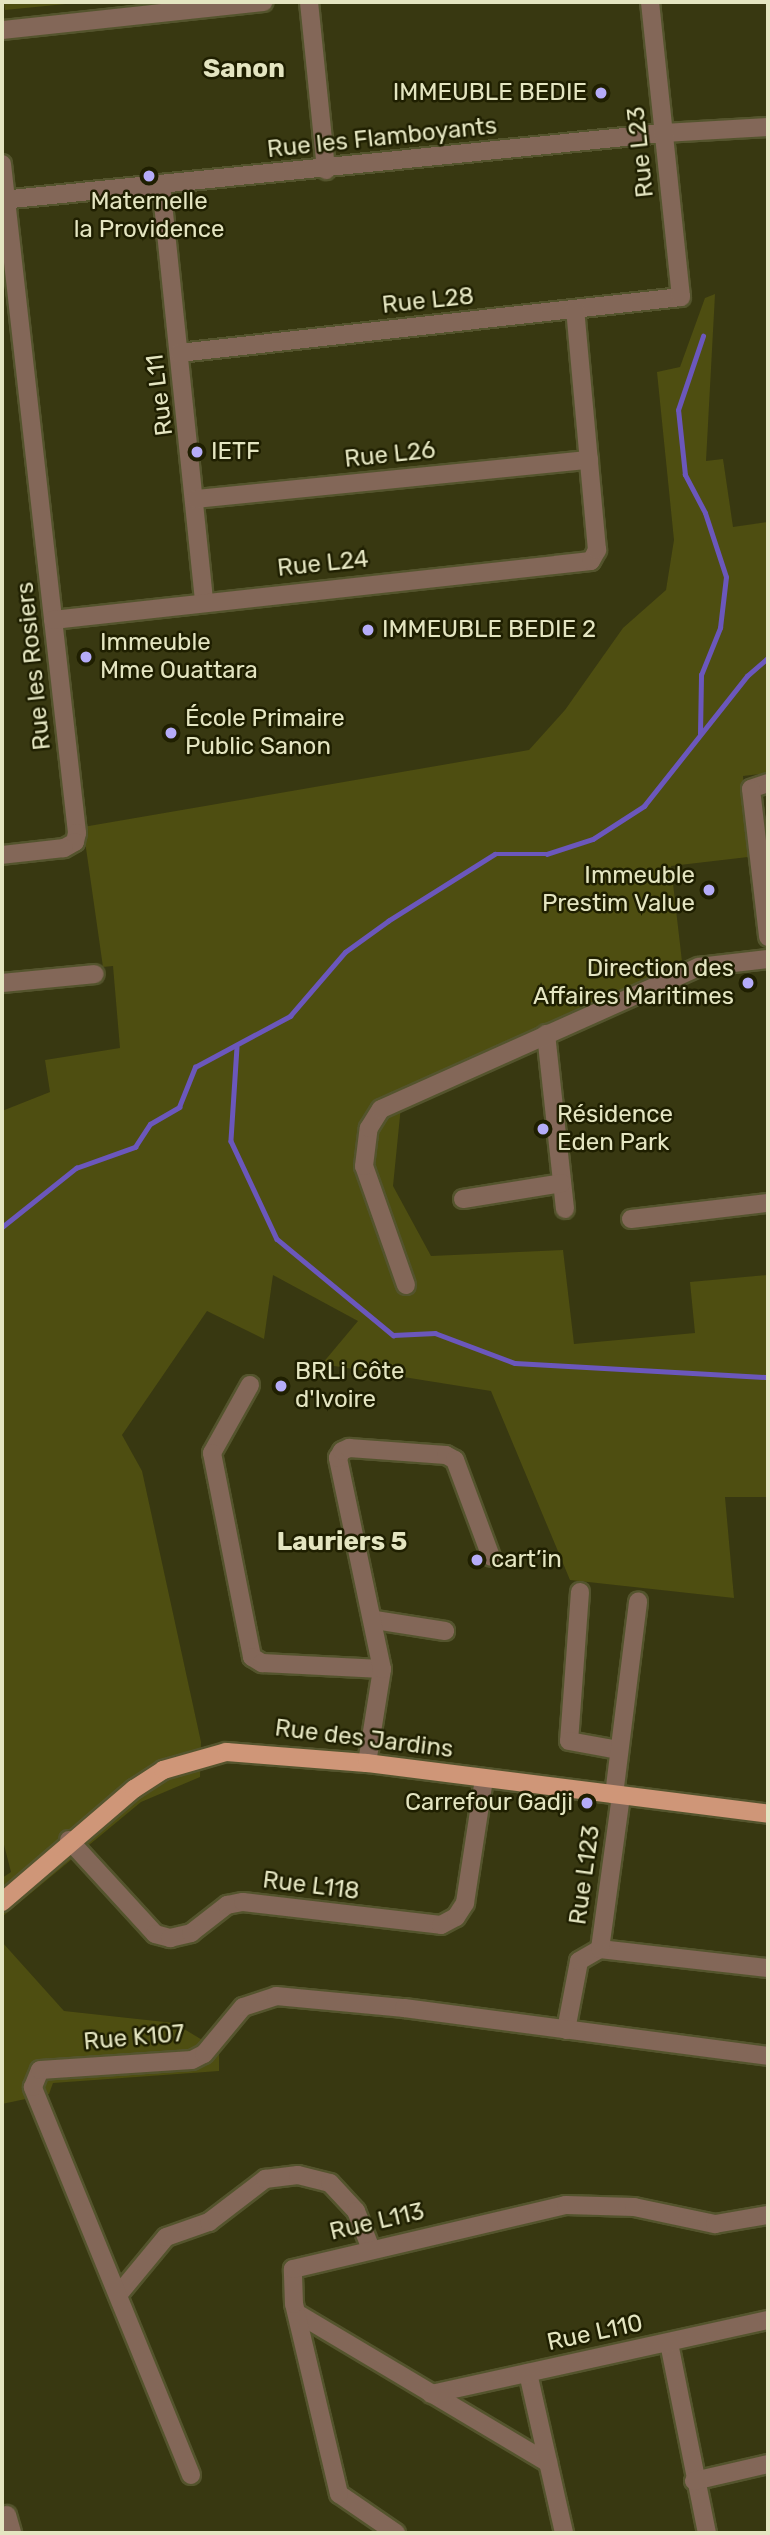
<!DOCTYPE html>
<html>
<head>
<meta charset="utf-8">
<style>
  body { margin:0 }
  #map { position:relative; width:770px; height:2535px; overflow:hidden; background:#383811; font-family:Rubik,sans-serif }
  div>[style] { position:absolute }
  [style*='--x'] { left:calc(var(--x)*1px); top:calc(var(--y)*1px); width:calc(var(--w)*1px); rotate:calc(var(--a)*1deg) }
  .green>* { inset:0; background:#4e4e11 }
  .stream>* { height:4.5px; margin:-2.25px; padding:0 2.25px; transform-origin:2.25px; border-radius:2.25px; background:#6b57bc }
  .roads { filter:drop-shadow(2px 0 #54542d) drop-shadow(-2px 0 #54542d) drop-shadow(0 2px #54542d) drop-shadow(0 -2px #54542d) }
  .minor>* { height:18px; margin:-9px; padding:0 9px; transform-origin:9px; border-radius:9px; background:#836758 }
  .major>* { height:18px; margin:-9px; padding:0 9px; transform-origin:9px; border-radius:9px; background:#cf9678 }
  .dots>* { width:19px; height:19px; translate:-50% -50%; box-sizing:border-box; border:4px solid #1f1f01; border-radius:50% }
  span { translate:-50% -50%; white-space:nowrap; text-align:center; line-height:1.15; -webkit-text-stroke:5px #1f1f01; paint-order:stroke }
  .poi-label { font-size:24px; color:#e4e5c1 }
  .right { translate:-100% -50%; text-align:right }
  .left { translate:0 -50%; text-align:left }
  .street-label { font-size:24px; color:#e4e5c1 }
  .neighbourhood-label { font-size:26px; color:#e4e5c1; font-weight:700 }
  .frame { position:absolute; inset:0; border:4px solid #e4e5c1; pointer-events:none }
</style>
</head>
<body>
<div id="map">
  <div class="green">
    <div style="clip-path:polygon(4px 2px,86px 2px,5px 10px)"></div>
    <div style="clip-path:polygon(715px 294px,706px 461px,723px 459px,733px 527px,768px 522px,768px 773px,743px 776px,748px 857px,671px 866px,684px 979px,401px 1106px,393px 1186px,431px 1256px,563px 1250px,574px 1344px,695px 1333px,690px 1282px,768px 1275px,768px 1497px,725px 1497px,734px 1598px,570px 1580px,491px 1391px,322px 1364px,358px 1321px,273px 1275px,264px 1339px,207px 1311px,122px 1435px,142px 1471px,201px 1742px,200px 1777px,141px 1802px,2px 1917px,2px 1878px,11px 1872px,2px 1837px,2px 1111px,50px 1092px,45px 1060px,120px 1048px,113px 966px,103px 967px,83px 827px,529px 750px,565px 710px,623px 628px,666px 590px,674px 540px,657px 372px,680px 367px,705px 298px)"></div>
    <div style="clip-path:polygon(2px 1942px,64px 2011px,174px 2023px,219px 2050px,219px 2071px,53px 2083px,49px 2094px,2px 2104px)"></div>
  </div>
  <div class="stream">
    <div style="--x:700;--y:734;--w:59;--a:-89"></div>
    <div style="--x:701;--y:675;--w:51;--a:-68"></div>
    <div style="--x:720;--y:628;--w:51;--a:-83.3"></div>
    <div style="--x:726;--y:577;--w:67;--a:-108.2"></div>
    <div style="--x:705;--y:513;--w:43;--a:-117.8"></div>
    <div style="--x:685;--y:475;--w:65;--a:-96.1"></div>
    <div style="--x:678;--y:410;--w:78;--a:-71.3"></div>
    <div style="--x:237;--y:1047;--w:94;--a:93.7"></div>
    <div style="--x:231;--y:1141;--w:108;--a:64.9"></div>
    <div style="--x:277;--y:1239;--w:151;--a:39.6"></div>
    <div style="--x:393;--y:1335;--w:42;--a:-2.7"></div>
    <div style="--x:435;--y:1333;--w:85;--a:20.6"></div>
    <div style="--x:515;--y:1363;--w:253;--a:3.2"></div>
    <div style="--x:2;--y:1227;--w:95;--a:-38.6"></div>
    <div style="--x:76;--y:1168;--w:63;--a:-19.6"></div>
    <div style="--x:135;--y:1147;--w:27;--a:-57"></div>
    <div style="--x:150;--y:1124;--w:34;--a:-30"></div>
    <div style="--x:179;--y:1107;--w:43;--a:-68.2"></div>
    <div style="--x:195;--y:1067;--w:108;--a:-28.2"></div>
    <div style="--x:290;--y:1016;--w:84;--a:-49.3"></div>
    <div style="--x:345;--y:952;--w:53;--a:-35.8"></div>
    <div style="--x:388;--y:921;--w:126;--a:-32.1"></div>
    <div style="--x:495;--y:854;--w:52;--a:0"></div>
    <div style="--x:547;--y:854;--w:48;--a:-18.1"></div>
    <div style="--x:593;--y:839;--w:61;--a:-32.9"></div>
    <div style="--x:644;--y:806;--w:166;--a:-51.6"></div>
    <div style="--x:747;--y:676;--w:28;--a:-41"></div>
  </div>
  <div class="roads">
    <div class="minor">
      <div style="--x:309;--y:2;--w:169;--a:84.2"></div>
      <div style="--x:2;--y:30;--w:263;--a:-6.1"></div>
      <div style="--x:2;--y:164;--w:673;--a:83.6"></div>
      <div style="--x:77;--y:833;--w:9;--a:103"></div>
      <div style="--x:75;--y:842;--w:13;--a:151"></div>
      <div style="--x:64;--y:848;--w:62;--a:173.6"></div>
      <div style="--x:161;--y:184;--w:419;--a:84.1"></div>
      <div style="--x:2;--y:200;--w:665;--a:-5.78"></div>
      <div style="--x:664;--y:133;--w:104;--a:-3.3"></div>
      <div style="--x:179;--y:353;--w:505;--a:-6.37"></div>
      <div style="--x:681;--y:297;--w:297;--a:-96"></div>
      <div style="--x:196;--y:499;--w:395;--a:-5.7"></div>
      <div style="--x:53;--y:620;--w:541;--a:-6.26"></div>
      <div style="--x:591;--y:561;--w:13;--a:-61"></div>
      <div style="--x:597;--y:550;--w:241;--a:-95.2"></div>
      <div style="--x:768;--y:783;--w:18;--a:161"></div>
      <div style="--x:751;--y:789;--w:149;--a:83.4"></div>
      <div style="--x:2;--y:983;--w:93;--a:-5.5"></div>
      <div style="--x:546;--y:1034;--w:176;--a:83.8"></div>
      <div style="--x:463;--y:1199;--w:100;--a:-9.2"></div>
      <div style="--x:631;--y:1219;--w:138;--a:-6.7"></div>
      <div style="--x:406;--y:1285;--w:126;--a:-109.4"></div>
      <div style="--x:364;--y:1166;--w:38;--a:-83"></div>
      <div style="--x:369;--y:1128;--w:22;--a:-58"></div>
      <div style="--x:381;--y:1109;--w:348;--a:-24.1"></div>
      <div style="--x:699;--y:967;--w:69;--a:-6.6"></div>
      <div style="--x:250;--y:1385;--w:78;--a:119.2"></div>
      <div style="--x:212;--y:1453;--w:208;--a:78.9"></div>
      <div style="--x:252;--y:1657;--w:12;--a:31"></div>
      <div style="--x:262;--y:1663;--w:120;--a:2.9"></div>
      <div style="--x:580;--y:1592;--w:149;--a:94.2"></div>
      <div style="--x:569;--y:1741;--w:51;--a:10.2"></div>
      <div style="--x:375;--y:1620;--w:71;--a:8.9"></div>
      <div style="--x:367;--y:1763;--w:95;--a:-80.9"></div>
      <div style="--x:382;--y:1669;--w:216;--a:-101.8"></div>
      <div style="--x:338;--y:1458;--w:8;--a:-60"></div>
      <div style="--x:342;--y:1451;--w:8;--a:-23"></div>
      <div style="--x:349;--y:1448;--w:97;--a:4.1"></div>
      <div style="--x:446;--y:1455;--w:10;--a:29"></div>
      <div style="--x:455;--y:1460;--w:103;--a:69.6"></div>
      <div style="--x:614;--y:1795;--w:195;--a:-82.9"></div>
      <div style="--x:69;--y:1840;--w:127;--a:47.5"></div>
      <div style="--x:155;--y:1934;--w:16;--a:15"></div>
      <div style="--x:170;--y:1938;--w:22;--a:-13"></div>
      <div style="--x:191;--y:1933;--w:46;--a:-37.9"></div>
      <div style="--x:227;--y:1905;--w:16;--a:-11"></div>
      <div style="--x:243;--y:1902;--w:199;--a:6.6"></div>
      <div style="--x:441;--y:1925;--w:17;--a:-28"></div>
      <div style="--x:456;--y:1917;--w:17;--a:-57"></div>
      <div style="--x:465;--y:1903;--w:125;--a:-81.3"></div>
      <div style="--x:600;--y:1949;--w:169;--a:6.5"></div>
      <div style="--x:566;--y:2030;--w:70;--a:-79.3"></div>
      <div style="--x:579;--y:1961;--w:24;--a:-30"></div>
      <div style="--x:600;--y:1949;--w:154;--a:-82.2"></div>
      <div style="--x:118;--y:2295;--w:75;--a:-50.4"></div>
      <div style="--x:166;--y:2237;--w:46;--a:-19.2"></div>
      <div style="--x:209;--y:2222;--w:71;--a:-37.5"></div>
      <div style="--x:265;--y:2179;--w:33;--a:-7"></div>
      <div style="--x:298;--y:2175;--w:33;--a:14"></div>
      <div style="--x:330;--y:2183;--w:38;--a:47"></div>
      <div style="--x:356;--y:2211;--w:41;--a:68.5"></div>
      <div style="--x:300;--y:2315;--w:289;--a:30.8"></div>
      <div style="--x:669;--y:2343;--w:194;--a:78.7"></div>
      <div style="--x:528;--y:2373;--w:164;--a:77.3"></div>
      <div style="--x:431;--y:2394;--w:345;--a:-12.4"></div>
      <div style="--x:191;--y:2475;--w:419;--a:-112.2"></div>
      <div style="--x:33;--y:2087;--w:18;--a:-68"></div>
      <div style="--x:40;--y:2070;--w:152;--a:-3.8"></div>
      <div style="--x:192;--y:2060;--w:13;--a:-27"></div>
      <div style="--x:204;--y:2054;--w:61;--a:-50.3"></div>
      <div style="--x:243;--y:2007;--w:35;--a:-18"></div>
      <div style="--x:276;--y:1996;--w:129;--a:5.4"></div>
      <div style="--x:404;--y:2008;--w:367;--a:7.5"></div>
      <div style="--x:694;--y:2481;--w:76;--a:-12.9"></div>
      <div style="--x:7;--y:2515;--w:19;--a:74"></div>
      <div style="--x:396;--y:2533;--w:69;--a:-145.6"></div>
      <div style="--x:339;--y:2494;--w:195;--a:-103.3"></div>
      <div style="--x:294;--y:2304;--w:35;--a:-92"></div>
      <div style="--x:293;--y:2269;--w:280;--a:-13.2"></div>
      <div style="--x:566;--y:2205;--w:68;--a:1.7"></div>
      <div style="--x:634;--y:2207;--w:83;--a:11.9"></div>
      <div style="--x:715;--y:2224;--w:54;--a:-9.6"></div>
    </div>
    <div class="major">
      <div style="--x:2;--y:1902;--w:174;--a:-40.6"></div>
      <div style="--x:134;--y:1789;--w:35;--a:-33"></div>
      <div style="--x:163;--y:1770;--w:66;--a:-15.9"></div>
      <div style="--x:226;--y:1752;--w:141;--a:4.5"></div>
      <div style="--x:367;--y:1763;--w:404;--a:7.2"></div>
    </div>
  </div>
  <div class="dots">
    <div style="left:601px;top:93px;background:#b5acf8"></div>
    <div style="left:149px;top:176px;background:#b5acf8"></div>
    <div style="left:197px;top:452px;background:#b5acf8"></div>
    <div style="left:368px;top:630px;background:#b5acf8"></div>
    <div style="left:86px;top:657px;background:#b5acf8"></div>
    <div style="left:171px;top:733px;background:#b5acf8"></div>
    <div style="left:709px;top:890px;background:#b5acf8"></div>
    <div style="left:748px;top:983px;background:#b5acf8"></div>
    <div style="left:543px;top:1129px;background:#b5acf8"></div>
    <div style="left:281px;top:1386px;background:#b5acf8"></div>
    <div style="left:477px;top:1560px;background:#b5acf8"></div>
    <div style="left:587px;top:1803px;background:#b5acf8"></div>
  </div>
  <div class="poi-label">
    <span class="right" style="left:587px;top:93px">IMMEUBLE BEDIE</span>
    <span style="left:149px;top:216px">Maternelle<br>la Providence</span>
    <span class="left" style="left:211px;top:452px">IETF</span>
    <span class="left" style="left:382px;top:630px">IMMEUBLE BEDIE 2</span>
    <span class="left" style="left:100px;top:657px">Immeuble<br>Mme Ouattara</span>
    <span class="left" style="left:185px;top:733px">École Primaire<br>Public Sanon</span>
    <span class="right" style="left:695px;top:890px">Immeuble<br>Prestim Value</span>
    <span class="right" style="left:734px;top:983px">Direction des<br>Affaires Maritimes</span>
    <span class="left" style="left:557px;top:1129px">Résidence<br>Eden Park</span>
    <span class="left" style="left:295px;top:1386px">BRLi Côte<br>d'Ivoire</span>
    <span class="left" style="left:491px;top:1560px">cart’in</span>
    <span class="right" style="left:573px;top:1803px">Carrefour Gadji</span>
  </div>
  <div class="street-label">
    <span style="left:382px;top:138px;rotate:-6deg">Rue les Flamboyants</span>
    <span style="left:641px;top:152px;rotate:-96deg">Rue L23</span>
    <span style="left:428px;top:301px;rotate:-6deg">Rue L28</span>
    <span style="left:160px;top:395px;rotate:-97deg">Rue L11</span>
    <span style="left:390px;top:455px;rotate:-6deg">Rue L26</span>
    <span style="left:323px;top:564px;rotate:-6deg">Rue L24</span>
    <span style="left:34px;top:666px;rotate:-96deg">Rue les Rosiers</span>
    <span style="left:364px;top:1739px;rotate:7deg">Rue des Jardins</span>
    <span style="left:585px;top:1875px;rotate:-82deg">Rue L123</span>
    <span style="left:311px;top:1886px;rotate:7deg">Rue L118</span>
    <span style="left:134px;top:2038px;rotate:-5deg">Rue K107</span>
    <span style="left:377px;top:2222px;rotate:-13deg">Rue L113</span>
    <span style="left:595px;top:2333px;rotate:-12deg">Rue L110</span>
  </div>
  <div class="neighbourhood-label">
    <span style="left:244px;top:69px">Sanon</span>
    <span style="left:342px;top:1542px">Lauriers 5</span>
  </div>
  <div class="frame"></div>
</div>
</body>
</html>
